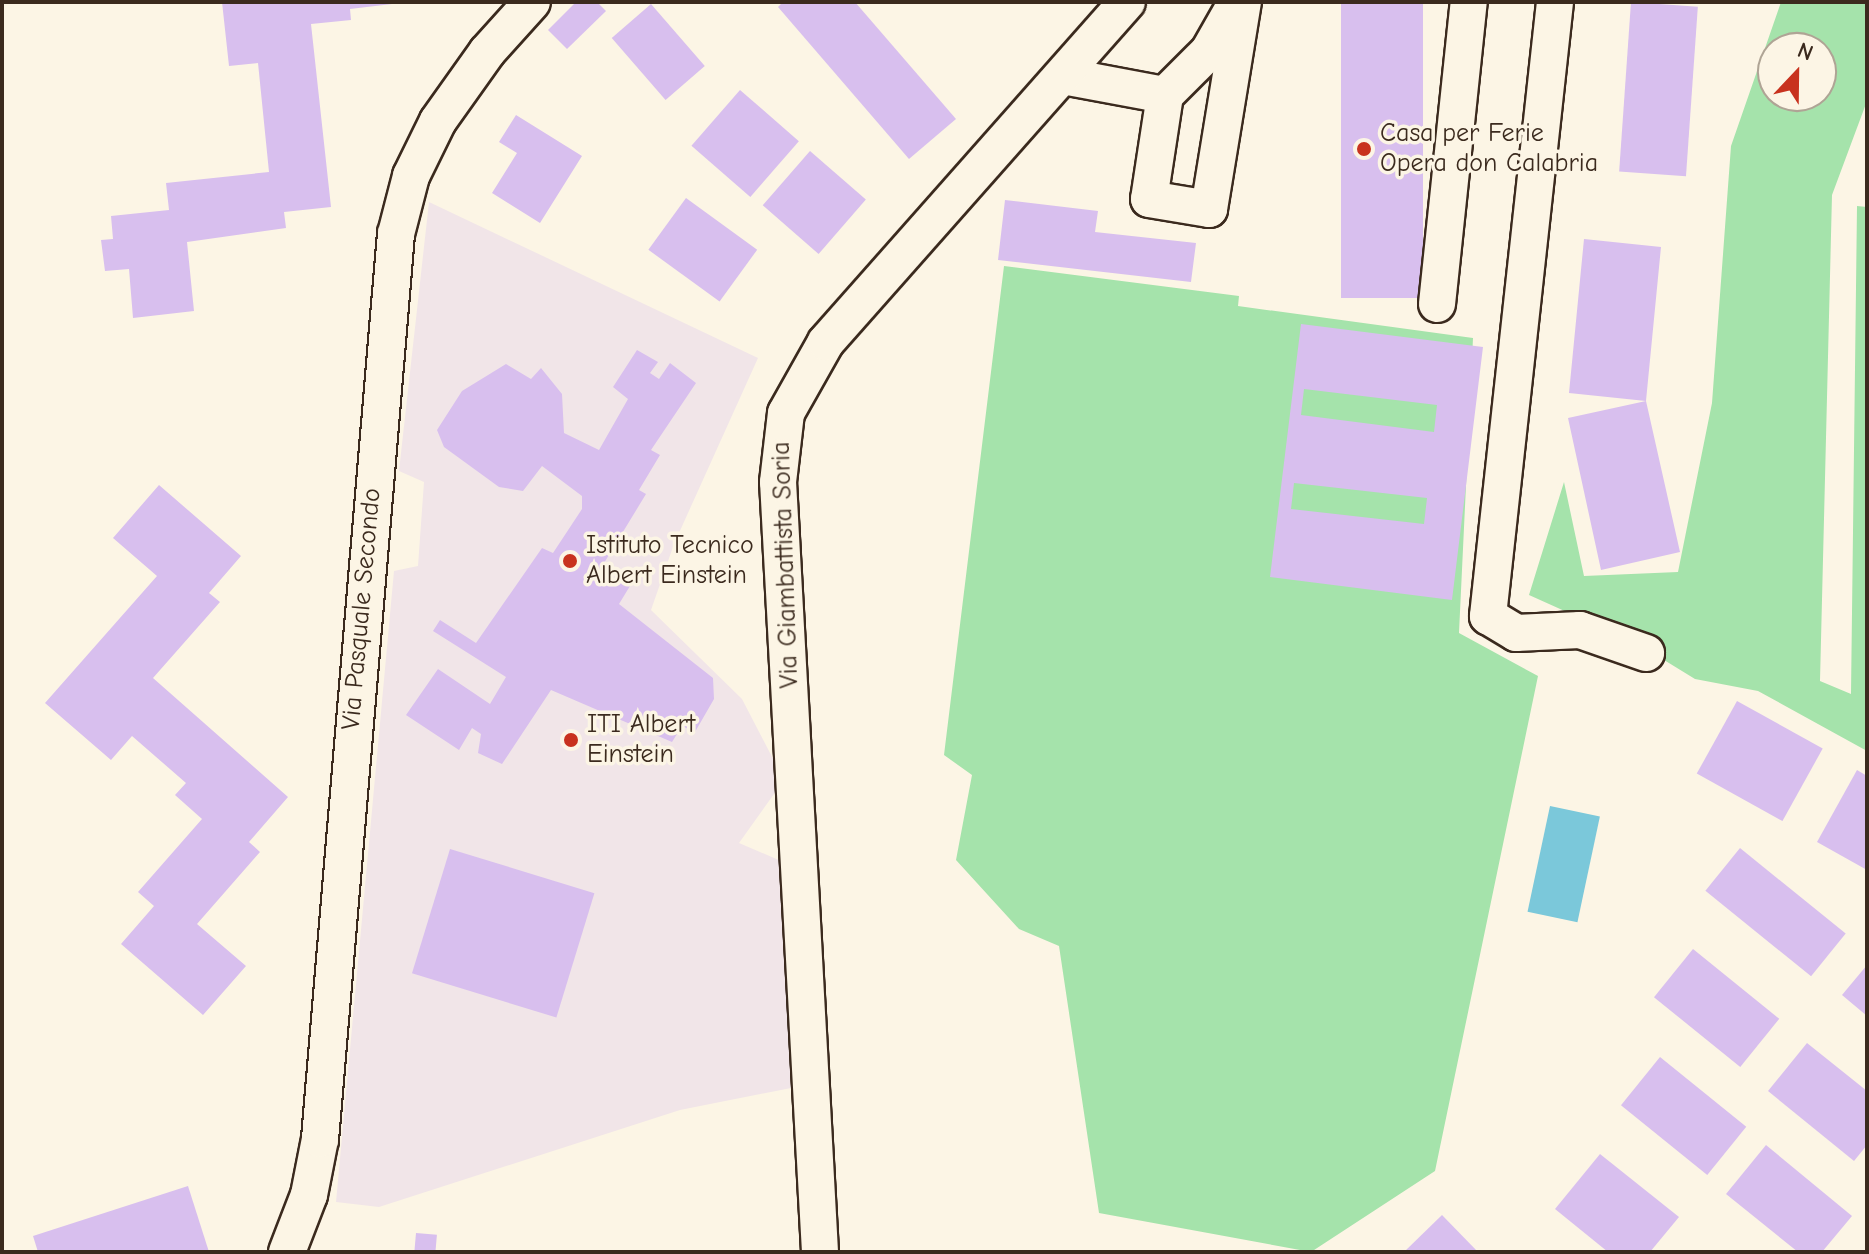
<!DOCTYPE html>
<html>
<head>
<meta charset="utf-8">
<style>
  body { margin:0 }
  #map { position:relative; width:1869px; height:1254px; overflow:hidden; background:#fcf5e5; font-family:"Comic Neue",sans-serif }
  div>[style] { position:absolute }
  [style*='--x'] { left:calc(var(--x)*1px); top:calc(var(--y)*1px); width:calc(var(--w)*1px); rotate:calc(var(--a)*1deg) }
  .built>* { inset:0; background:#f1e5e8 }
  .green>* { inset:0; background:#a5e3ab }
  .water>* { inset:0; background:#7bc8da; transform-origin:0 0 }
  .building>* { inset:0; background:#d8bfee; transform-origin:0 0 }
  .roads { filter:drop-shadow(2px 0 #3b2a1e) drop-shadow(-2px 0 #3b2a1e) drop-shadow(0 2px #3b2a1e) drop-shadow(0 -2px #3b2a1e) }
  .minor>* { height:36px; margin:-18px; padding:0 18px; transform-origin:18px; border-radius:18px; background:#fcf5e5 }
  .dots>* { width:22px; height:22px; translate:-50% -50%; box-sizing:border-box; border:4px solid #fcf5e5; border-radius:50% }
  span { translate:-50% -50%; white-space:nowrap; text-align:center; line-height:1.15; -webkit-text-stroke:7px #fcf5e5; paint-order:stroke }
  .poi-label { font-size:26px; color:#3b2a1e }
  .left { translate:0 -50%; text-align:left }
  .street-label { font-size:26px; color:#3b2a1e }
  .frame { position:absolute; inset:0; border:4px solid #3b2a1e; pointer-events:none }
  .north { position:absolute; left:1757px; top:32px; width:80px; height:80px; box-sizing:border-box; background:#fcf5e5; border:2px solid #afa495; border-radius:50%; rotate:22deg; font-size:22px; font-weight:700; line-height:32px; text-align:center; color:#3b2a1e }
  .north::after { content:''; display:block; margin:auto; width:28px; height:36px; background:#c8321e; clip-path:polygon(50% 0,100% 100%,50% 72%,0 100%) }
</style>
</head>
<body>
<div id="map">
  <div class="built">
    <div style="clip-path:polygon(429px 202px,758px 358px,674px 544px,651px 610px,742px 699px,784px 780px,739px 843px,781px 861px,791px 1088px,680px 1110px,379px 1207px,336px 1202px,394px 571px,418px 566px,424px 482px,399px 471px)"></div>
  </div>
  <div class="green">
    <div style="clip-path:polygon(evenodd,1781px 2px,1867px 2px,1867px 101px,1832px 195px,1820px 681px,1851px 694px,1857px 206px,1867px 207px,1867px 751px,1758px 691px,1695px 679px,1638px 644px,1529px 595px,1564px 482px,1584px 576px,1678px 572px,1712px 403px,1731px 146px,1781px 2px,1773px 48px,1821px 48px,1821px 96px,1773px 96px,1773px 48px)"></div>
    <div style="clip-path:polygon(1004px 266px,1239px 296px,1238px 306px,1473px 338px,1459px 633px,1538px 676px,1435px 1171px,1311px 1252px,1099px 1213px,1059px 946px,1019px 929px,956px 860px,972px 775px,944px 755px)"></div>
  </div>
  <div class="water">
    <div style="left:1550px;top:806px;width:51px;height:108px;rotate:12deg"></div>
  </div>
  <div class="building">
    <div style="clip-path:polygon(222px 2px,392px 4px,350px 9px,351px 20px,311px 24px,331px 207px,284px 212px,286px 228px,187px 242px,194px 311px,133px 318px,129px 269px,105px 271px,101px 240px,113px 239px,111px 216px,169px 210px,166px 183px,269px 172px,258px 63px,229px 66px)"></div>
    <div style="clip-path:polygon(576px 2px,597px 2px,606px 11px,567px 49px,548px 30px)"></div>
    <div style="clip-path:polygon(783px 2px,855px 2px,956px 119px,909px 159px,778px 7px)"></div>
    <div style="left:1341px;top:2px;width:82px;height:296px"></div>
    <div style="left:1631px;top:2px;width:67px;height:170px;rotate:4deg"></div>
    <div style="left:651px;top:4px;width:82px;height:52px;rotate:49deg"></div>
    <div style="left:740px;top:90px;width:78px;height:74px;rotate:41deg"></div>
    <div style="clip-path:polygon(516px 115px,582px 156px,540px 223px,492px 193px,517px 153px,499px 142px)"></div>
    <div style="left:810px;top:151px;width:74px;height:72px;rotate:41deg"></div>
    <div style="left:686px;top:198px;width:88px;height:64px;rotate:36deg"></div>
    <div style="clip-path:polygon(1005px 200px,1098px 211px,1095px 232px,1196px 243px,1191px 282px,998px 260px)"></div>
    <div style="clip-path:polygon(1584px 239px,1661px 247px,1646px 401px,1680px 552px,1601px 570px,1568px 418px,1646px 401px,1569px 393px)"></div>
    <div style="clip-path:polygon(evenodd,1301px 324px,1483px 347px,1452px 600px,1270px 577px,1301px 324px,1304px 389px,1437px 405px,1434px 432px,1301px 415px,1304px 389px,1301px 324px,1294px 483px,1427px 498px,1424px 524px,1291px 509px,1294px 483px)"></div>
    <div style="clip-path:polygon(637px 350px,658px 362px,650px 373px,659px 379px,670px 363px,696px 383px,651px 450px,660px 455px,639px 490px,646px 494px,601px 568px,630px 586px,619px 604px,713px 678px,714px 699px,695px 732px,682px 726px,672px 742px,551px 690px,502px 764px,478px 753px,481px 734px,472px 728px,459px 750px,406px 715px,438px 669px,490px 704px,506px 677px,433px 631px,440px 620px,476px 643px,542px 548px,553px 553px,582px 509px,582px 496px,542px 466px,523px 491px,499px 487px,444px 447px,437px 430px,462px 391px,506px 364px,531px 379px,541px 368px,562px 394px,564px 433px,599px 450px,628px 399px,613px 387px)"></div>
    <div style="clip-path:polygon(159px 485px,241px 556px,209px 593px,220px 602px,153px 678px,288px 797px,249px 842px,260px 852px,197px 924px,246px 966px,203px 1015px,121px 944px,154px 906px,138px 892px,202px 819px,175px 795px,186px 783px,132px 736px,111px 760px,45px 703px,157px 576px,113px 538px)"></div>
    <div style="left:1737px;top:701px;width:98px;height:83px;rotate:29deg"></div>
    <div style="clip-path:polygon(1857px 770px,1867px 776px,1867px 870px,1817px 842px)"></div>
    <div style="left:1740px;top:848px;width:136px;height:55px;rotate:39deg"></div>
    <div style="left:450px;top:849px;width:151px;height:130px;rotate:17deg"></div>
    <div style="left:1693px;top:949px;width:111px;height:62px;rotate:39deg"></div>
    <div style="clip-path:polygon(1867px 965px,1867px 1016px,1842px 995px)"></div>
    <div style="clip-path:polygon(1807px 1043px,1867px 1091px,1867px 1145px,1854px 1161px,1768px 1091px)"></div>
    <div style="left:1660px;top:1057px;width:111px;height:62px;rotate:39deg"></div>
    <div style="clip-path:polygon(1766px 1145px,1852px 1216px,1822px 1252px,1798px 1252px,1726px 1194px)"></div>
    <div style="clip-path:polygon(1600px 1154px,1679px 1217px,1650px 1252px,1608px 1252px,1555px 1209px)"></div>
    <div style="clip-path:polygon(188px 1186px,209px 1252px,38px 1252px,33px 1236px)"></div>
    <div style="clip-path:polygon(1442px 1215px,1478px 1252px,1404px 1252px)"></div>
    <div style="left:416px;top:1233px;width:21px;height:19px;rotate:5deg"></div>
  </div>
  <div class="roads">
    <div class="minor">
      <div style="--x:1555;--y:2;--w:618;--a:96.23"></div>
      <div style="--x:1488;--y:616;--w:33;--a:31"></div>
      <div style="--x:1516;--y:633;--w:64;--a:-2.7"></div>
      <div style="--x:1580;--y:630;--w:70;--a:19.2"></div>
      <div style="--x:1063;--y:76;--w:104;--a:10.6"></div>
      <div style="--x:1165;--y:95;--w:105;--a:98.7"></div>
      <div style="--x:1149;--y:199;--w:61;--a:9.5"></div>
      <div style="--x:1209;--y:209;--w:210;--a:-80.7"></div>
      <div style="--x:1165;--y:95;--w:62;--a:-45"></div>
      <div style="--x:1209;--y:51;--w:51;--a:-60.4"></div>
      <div style="--x:1437;--y:304;--w:304;--a:-84"></div>
      <div style="--x:287;--y:1252;--w:61;--a:-68.9"></div>
      <div style="--x:309;--y:1195;--w:57;--a:-78.9"></div>
      <div style="--x:320;--y:1139;--w:908;--a:-85.2"></div>
      <div style="--x:396;--y:234;--w:60;--a:-75.5"></div>
      <div style="--x:411;--y:176;--w:61;--a:-63.9"></div>
      <div style="--x:438;--y:121;--w:85;--a:-54.6"></div>
      <div style="--x:487;--y:52;--w:67;--a:-48"></div>
      <div style="--x:820;--y:1252;--w:771;--a:-93.12"></div>
      <div style="--x:778;--y:482;--w:69;--a:-83.4"></div>
      <div style="--x:786;--y:413;--w:81;--a:-60.6"></div>
      <div style="--x:826;--y:342;--w:454;--a:-48.5"></div>
    </div>
  </div>
  <div class="dots">
    <div style="left:1364px;top:149px;background:#c8321e"></div>
    <div style="left:570px;top:561px;background:#c8321e"></div>
    <div style="left:571px;top:740px;background:#c8321e"></div>
  </div>
  <div class="poi-label">
    <span class="left" style="left:1380px;top:149px">Casa per Ferie<br>Opera don Calabria</span>
    <span class="left" style="left:586px;top:561px">Istituto Tecnico<br>Albert Einstein</span>
    <span class="left" style="left:587px;top:740px">ITI Albert<br>Einstein</span>
  </div>
  <div class="street-label">
    <span style="left:786px;top:565px;rotate:-92deg">Via Giambattista Soria</span>
    <span style="left:362px;top:609px;rotate:-85deg">Via Pasquale Secondo</span>
  </div>
  <div class="frame"></div>
  <div class="north">N</div>
</div>
</body>
</html>
